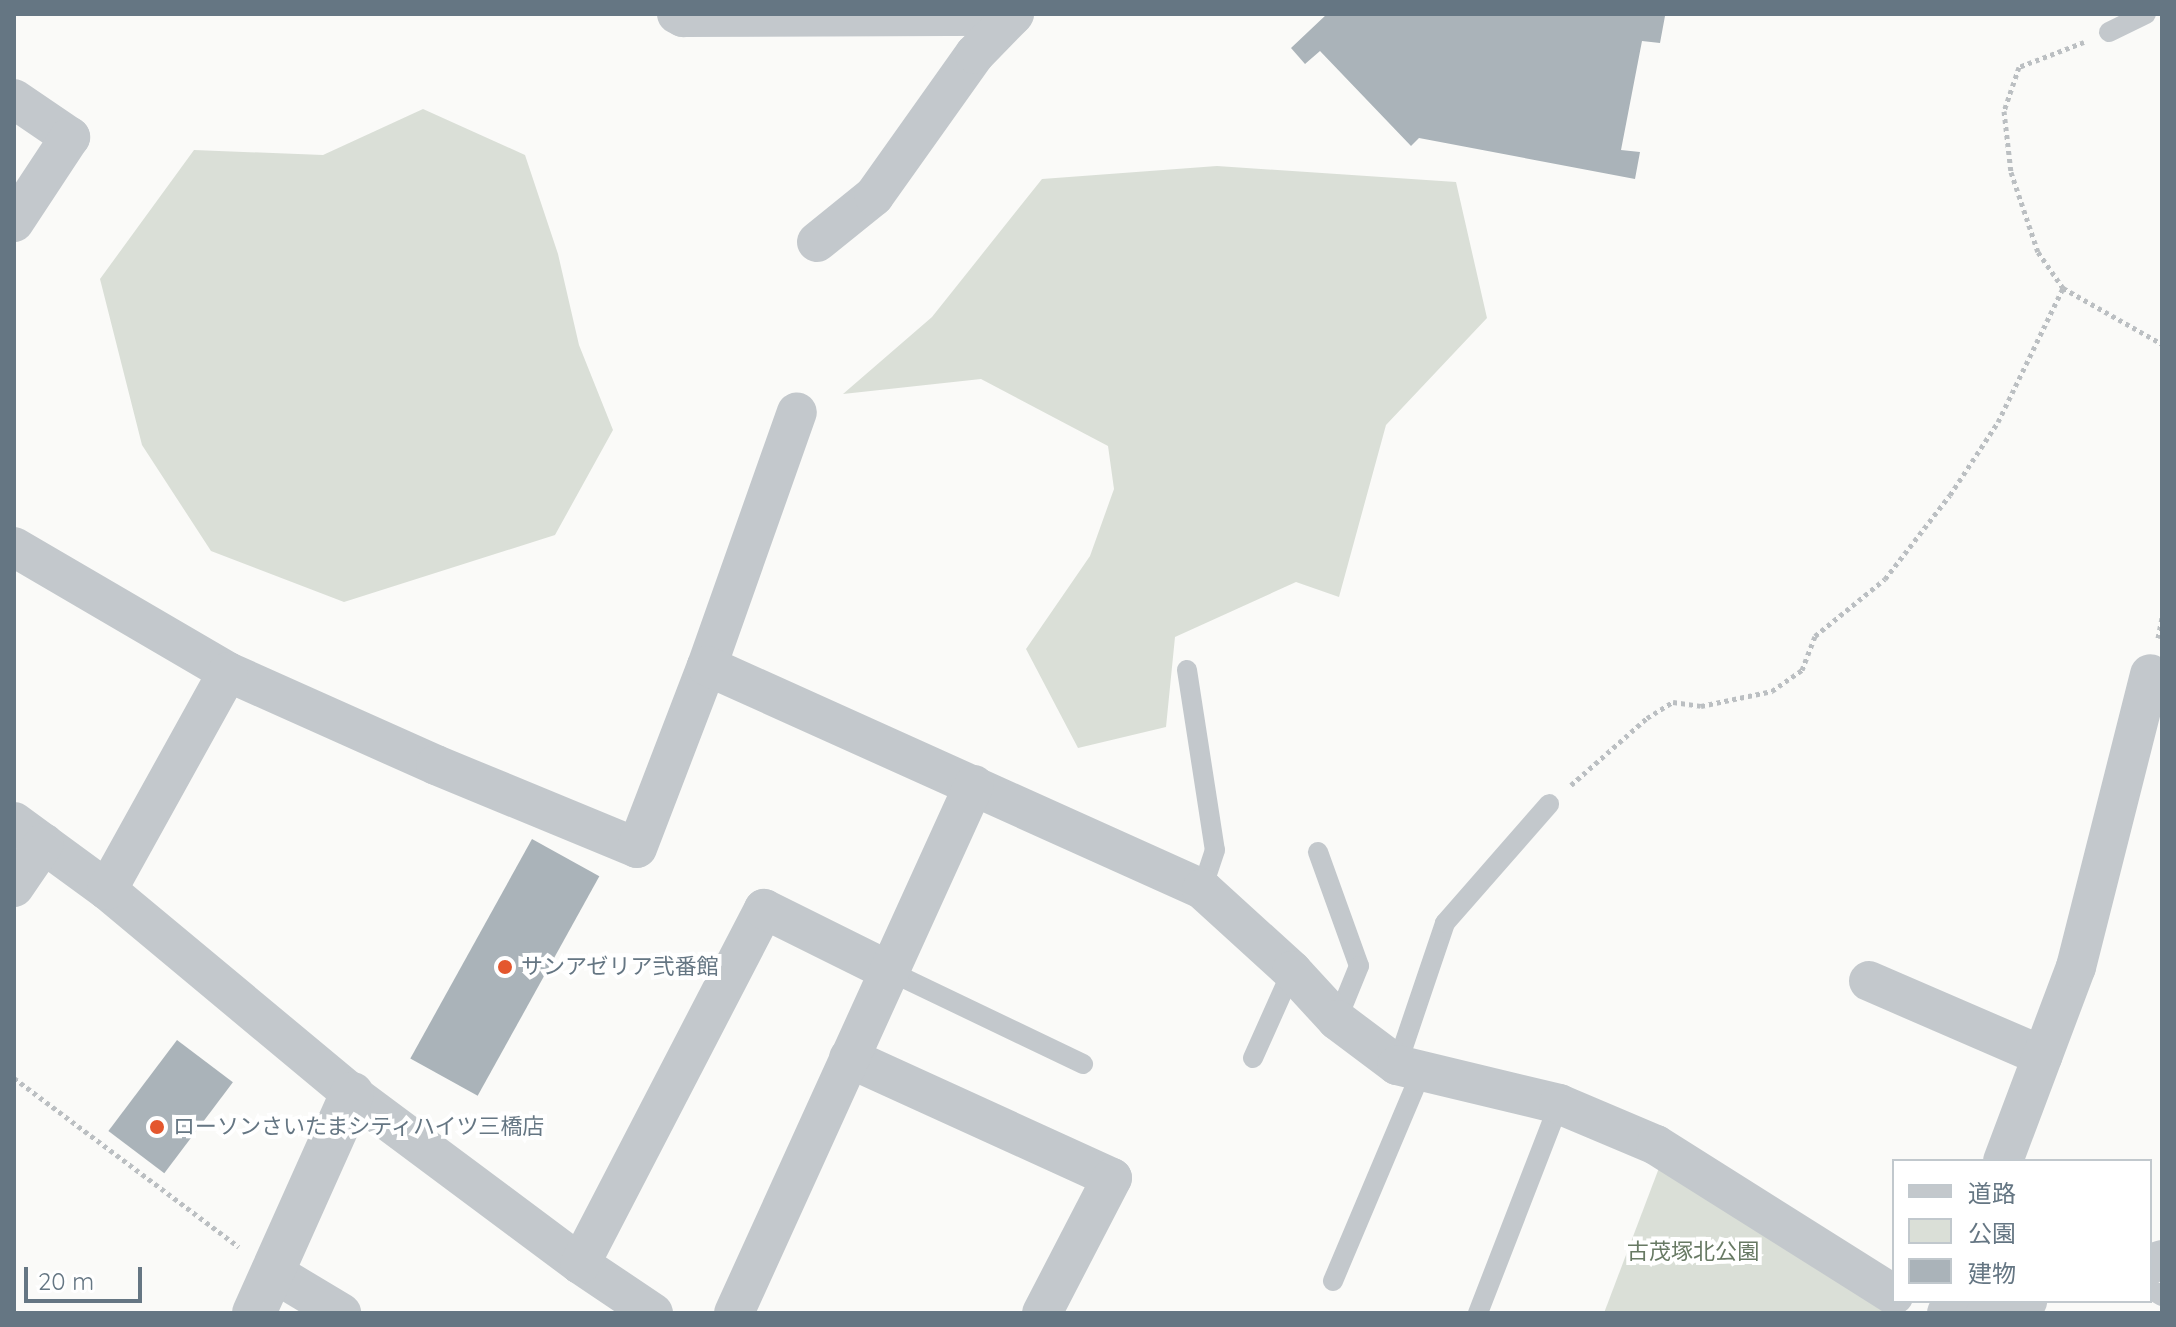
<!DOCTYPE html>
<html>
<head>
<meta charset="utf-8">
<style>
  body { margin:0 }
  #map { position:relative; width:2176px; height:1327px; overflow:hidden; background:#fafaf8; font-family:Quicksand,"Noto Sans JP",sans-serif }
  div>[style] { position:absolute }
  [style*='--x'] { left:calc(var(--x)*1px); top:calc(var(--y)*1px); width:calc(var(--w)*1px); rotate:calc(var(--a)*1deg) }
  .green>* { inset:0; background:#dadfd7 }
  .building>* { inset:0; background:#aab3b9; transform-origin:0 0 }
  .path>* { height:5px; margin-top:-2.5px; transform-origin:0; background:repeating-linear-gradient(90deg,#bbbfc2 0 4px,transparent 0 8px) }
  .service>* { height:20px; margin:-10px; padding:0 10px; transform-origin:10px; border-radius:10px; background:#c3c8cc }
  .minor>* { height:40px; margin:-20px; padding:0 20px; transform-origin:20px; border-radius:20px; background:#c3c8cc }
  .tertiary>* { height:44px; margin:-22px; padding:0 22px; transform-origin:22px; border-radius:22px; background:#c3c8cc }
  .dots>* { width:22px; height:22px; translate:-50% -50%; box-sizing:border-box; border:4px solid #fff; border-radius:50% }
  span { translate:-50% -50%; white-space:nowrap; text-align:center; line-height:1.15; -webkit-text-stroke:8px #fff; paint-order:stroke }
  .poi-label { font-size:22px; color:#657683 }
  .left { translate:0 -50%; text-align:left }
  .park-label { font-size:22px; color:#687a64 }
  .frame { position:absolute; inset:0; border:16px solid #657683; pointer-events:none }
  .legend { position:absolute; left:1892px; top:1159px; width:260px; height:144px; box-sizing:border-box; background:#fff; border:2px solid #c1c8cd; margin:0; padding:10px 14px; list-style:none; font-size:24px; color:#657683 }
  .legend li { display:flex; align-items:center; gap:16px; height:40px }
  .legend b { width:40px; border:2px solid #c1c8cd }
  .scale { position:absolute; left:24px; top:1267px; width:118px; height:36px; box-sizing:border-box; border:4px solid #657683; border-top:0; padding-left:10px; font-size:24px; line-height:28px; white-space:nowrap; color:#657683; -webkit-text-stroke:6px #fff; paint-order:stroke }
</style>
</head>
<body>
<div id="map">
  <div class="green">
    <div style="clip-path:polygon(423px 109px,525px 155px,558px 254px,579px 345px,613px 430px,555px 535px,344px 602px,211px 551px,142px 445px,100px 279px,194px 150px,323px 155px)"></div>
    <div style="clip-path:polygon(1217px 166px,1456px 182px,1487px 318px,1386px 425px,1339px 597px,1296px 582px,1175px 637px,1166px 727px,1078px 748px,1026px 649px,1090px 556px,1114px 489px,1108px 446px,981px 379px,843px 394px,932px 317px,1042px 179px)"></div>
    <div style="clip-path:polygon(1662px 1160px,1909px 1313px,1604px 1313px)"></div>
  </div>
  <div class="building">
    <div style="clip-path:polygon(1327px 14px,1665px 16px,1660px 43px,1642px 41px,1621px 150px,1640px 152px,1635px 179px,1419px 138px,1411px 146px,1320px 51px,1305px 64px,1291px 48px)"></div>
    <div style="left:532px;top:839px;width:77px;height:251px;rotate:29deg"></div>
    <div style="left:177px;top:1040px;width:70px;height:114px;rotate:37deg"></div>
  </div>
  <div class="path">
    <div style="--x:2084;--y:42;--w:70;--a:159"></div>
    <div style="--x:2019;--y:67;--w:46;--a:108.8"></div>
    <div style="--x:2004;--y:111;--w:61;--a:83.5"></div>
    <div style="--x:2011;--y:172;--w:84;--a:71.4"></div>
    <div style="--x:2038;--y:252;--w:44;--a:55.2"></div>
    <div style="--x:2063;--y:288;--w:114;--a:29.5"></div>
    <div style="--x:2158;--y:638;--w:21;--a:-79"></div>
    <div style="--x:1571;--y:785;--w:101;--a:-41.4"></div>
    <div style="--x:1647;--y:718;--w:31;--a:-32"></div>
    <div style="--x:1673;--y:702;--w:28;--a:8"></div>
    <div style="--x:1701;--y:706;--w:73;--a:-11.9"></div>
    <div style="--x:1772;--y:691;--w:37;--a:-35"></div>
    <div style="--x:1802;--y:670;--w:36;--a:-69"></div>
    <div style="--x:1815;--y:636;--w:90;--a:-39.2"></div>
    <div style="--x:1885;--y:579;--w:106;--a:-52.3"></div>
    <div style="--x:1950;--y:495;--w:87;--a:-56.7"></div>
    <div style="--x:1998;--y:422;--w:149;--a:-64.1"></div>
    <div style="--x:14;--y:1078;--w:281;--a:36.9"></div>
  </div>
  <div class="service">
    <div style="--x:2109;--y:32;--w:41;--a:-25.9"></div>
    <div style="--x:1187;--y:670;--w:182;--a:81.2"></div>
    <div style="--x:1215;--y:850;--w:41;--a:108.4"></div>
    <div style="--x:1318;--y:852;--w:121;--a:70.2"></div>
    <div style="--x:1359;--y:966;--w:58;--a:112.2"></div>
    <div style="--x:891;--y:972;--w:213;--a:25.6"></div>
    <div style="--x:1253;--y:1058;--w:95;--a:-65.9"></div>
    <div style="--x:1397;--y:1065;--w:150;--a:-71.3"></div>
    <div style="--x:1445;--y:923;--w:158;--a:-48.8"></div>
    <div style="--x:1333;--y:1281;--w:229;--a:-67.1"></div>
    <div style="--x:2150;--y:1289;--w:14;--a:30"></div>
    <div style="--x:1478;--y:1313;--w:224;--a:-68.8"></div>
  </div>
  <div class="minor">
    <div style="--x:677;--y:14;--w:7;--a:27"></div>
    <div style="--x:683;--y:17;--w:329;--a:-0.2"></div>
    <div style="--x:14;--y:99;--w:68;--a:34.2"></div>
    <div style="--x:70;--y:137;--w:102;--a:123.4"></div>
    <div style="--x:817;--y:242;--w:73;--a:-38.9"></div>
    <div style="--x:874;--y:196;--w:174;--a:-54.6"></div>
    <div style="--x:975;--y:54;--w:56;--a:-45.7"></div>
    <div style="--x:14;--y:547;--w:248;--a:30.3"></div>
    <div style="--x:228;--y:672;--w:228;--a:24.1"></div>
    <div style="--x:436;--y:765;--w:217;--a:22.4"></div>
    <div style="--x:637;--y:848;--w:195;--a:-69"></div>
    <div style="--x:707;--y:666;--w:269;--a:-70.5"></div>
    <div style="--x:707;--y:666;--w:543;--a:24.25"></div>
    <div style="--x:1202;--y:889;--w:122;--a:42.3"></div>
    <div style="--x:1292;--y:971;--w:67;--a:47.4"></div>
    <div style="--x:1337;--y:1020;--w:75;--a:36.9"></div>
    <div style="--x:1397;--y:1065;--w:167;--a:13.5"></div>
    <div style="--x:1559;--y:1104;--w:105;--a:22.9"></div>
    <div style="--x:1656;--y:1145;--w:281;--a:32.2"></div>
    <div style="--x:14;--y:822;--w:115;--a:36.2"></div>
    <div style="--x:107;--y:890;--w:319;--a:39.8"></div>
    <div style="--x:352;--y:1094;--w:284;--a:36.7"></div>
    <div style="--x:580;--y:1264;--w:88;--a:33.9"></div>
    <div style="--x:14;--y:887;--w:53;--a:-55.7"></div>
    <div style="--x:107;--y:890;--w:249;--a:-61"></div>
    <div style="--x:1869;--y:981;--w:189;--a:23.4"></div>
    <div style="--x:849;--y:1058;--w:289;--a:24.5"></div>
    <div style="--x:1112;--y:1178;--w:152;--a:117.4"></div>
    <div style="--x:2003;--y:1161;--w:207;--a:-69.4"></div>
    <div style="--x:2076;--y:967;--w:302;--a:-75.8"></div>
    <div style="--x:580;--y:1264;--w:400;--a:-62.6"></div>
    <div style="--x:764;--y:909;--w:142;--a:26.4"></div>
    <div style="--x:2150;--y:1264;--w:13;--a:-18"></div>
    <div style="--x:271;--y:1271;--w:82;--a:31"></div>
    <div style="--x:734;--y:1313;--w:580;--a:-65.56"></div>
    <div style="--x:1947;--y:1313;--w:13;--a:-67"></div>
    <div style="--x:1986;--y:1313;--w:43;--a:-16.3"></div>
  </div>
  <div class="tertiary">
    <div style="--x:254;--y:1313;--w:240;--a:-65.9"></div>
  </div>
  <div class="dots">
    <div style="left:505px;top:967px;background:#e4572e"></div>
    <div style="left:157px;top:1127px;background:#e4572e"></div>
  </div>
  <div class="poi-label">
    <span class="left" style="left:521px;top:967px">サンアゼリア弐番館</span>
    <span class="left" style="left:173px;top:1127px">ローソンさいたまシティハイツ三橋店</span>
  </div>
  <div class="park-label">
    <span style="left:1693px;top:1252px">古茂塚北公園</span>
  </div>
  <div class="frame"></div>
  <ul class="legend">
  <li><b style="height:10px;background:#c3c8cc"></b>道路</li>
  <li><b style="height:22px;background:#dadfd7"></b>公園</li>
  <li><b style="height:22px;background:#aab3b9"></b>建物</li>
  </ul>
  <div class="scale">20 m</div>
</div>
</body>
</html>
